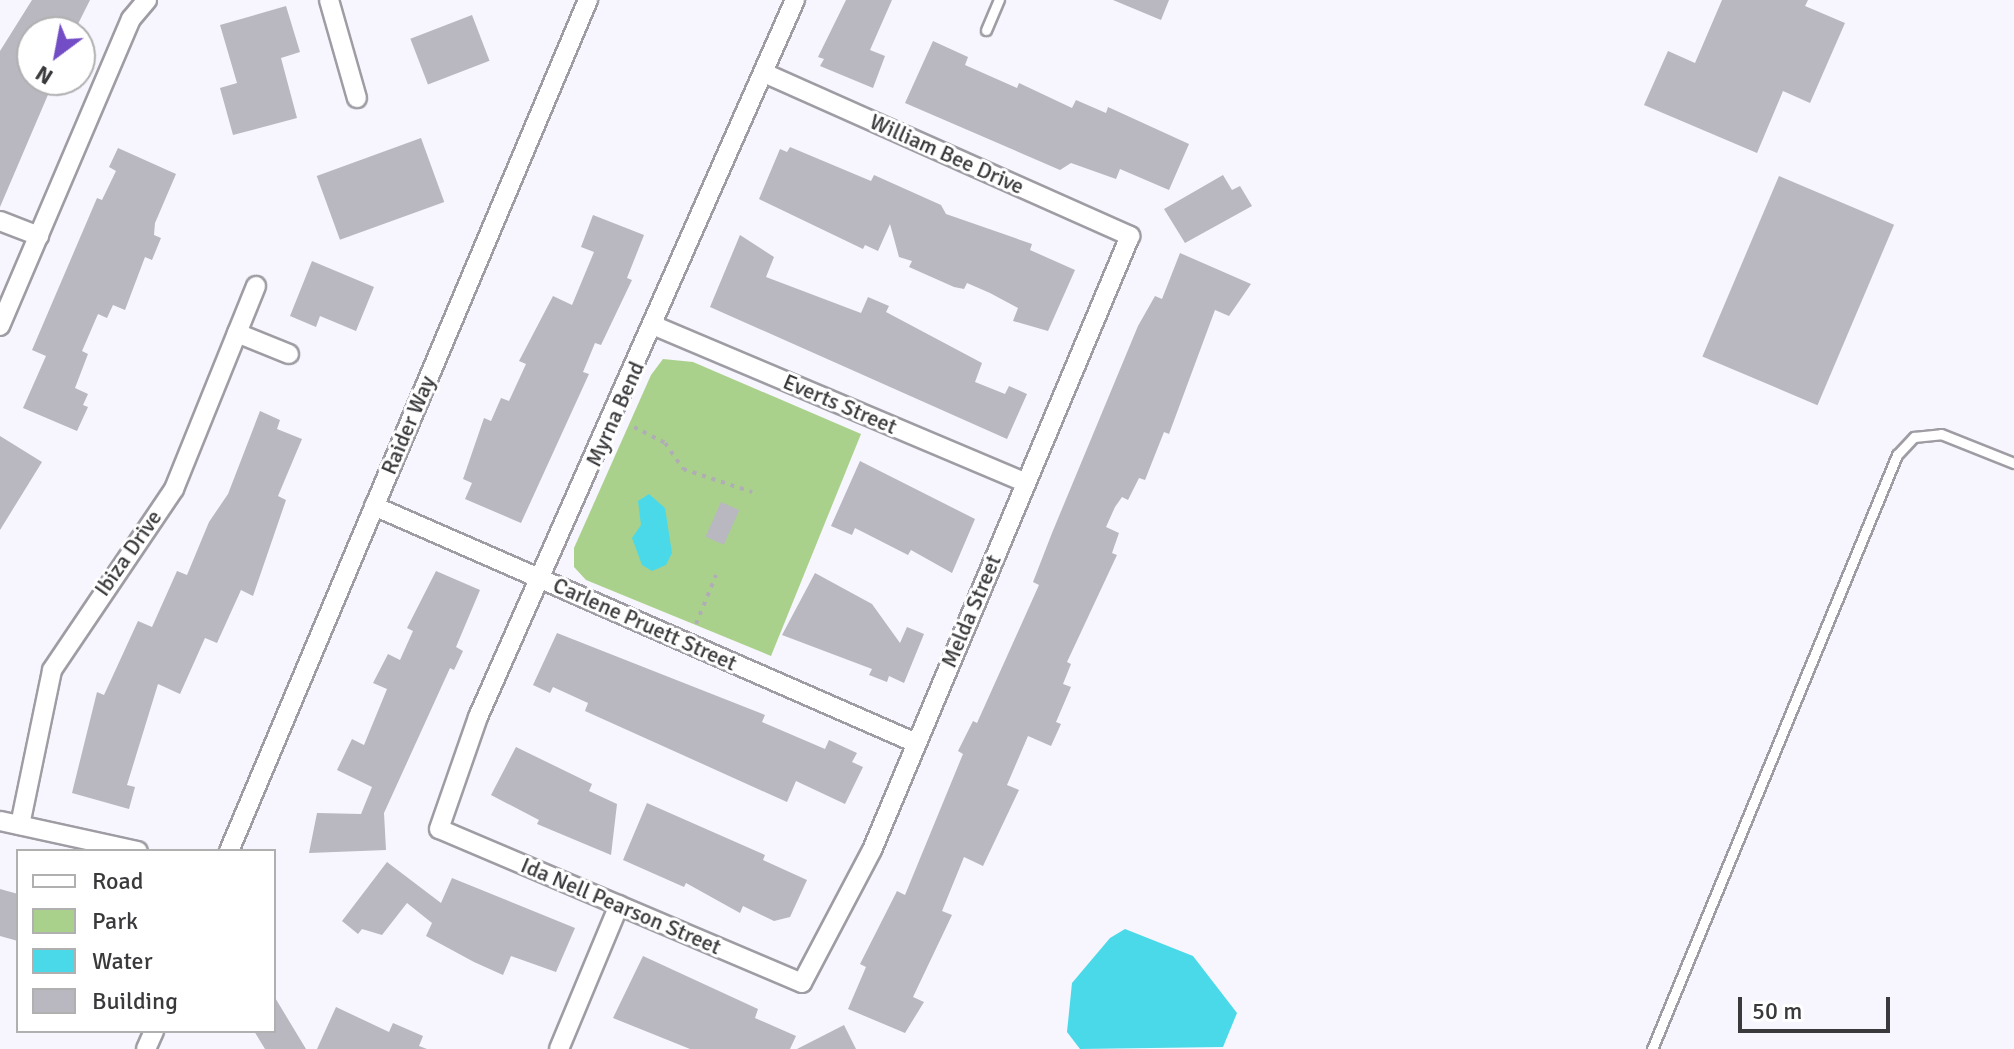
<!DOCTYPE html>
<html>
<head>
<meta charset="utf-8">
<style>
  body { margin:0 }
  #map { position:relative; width:2014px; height:1049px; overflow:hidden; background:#f7f5fd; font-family:Signika,sans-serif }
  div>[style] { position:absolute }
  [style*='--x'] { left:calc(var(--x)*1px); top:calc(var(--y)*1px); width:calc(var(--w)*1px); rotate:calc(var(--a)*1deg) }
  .green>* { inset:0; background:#aad18c }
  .water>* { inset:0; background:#4ad9e8 }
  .building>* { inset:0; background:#b9b7bf; transform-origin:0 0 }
  .path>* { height:4px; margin-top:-2px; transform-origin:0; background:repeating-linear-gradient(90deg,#b0aeb4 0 4px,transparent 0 10px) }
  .roads { filter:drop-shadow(2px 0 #9f9ca4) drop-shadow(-2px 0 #9f9ca4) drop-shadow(0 2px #9f9ca4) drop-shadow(0 -2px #9f9ca4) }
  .service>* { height:9px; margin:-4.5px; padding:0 4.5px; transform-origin:4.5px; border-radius:4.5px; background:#fff }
  .minor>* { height:18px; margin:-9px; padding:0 9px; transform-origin:9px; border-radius:9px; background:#fff }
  span { translate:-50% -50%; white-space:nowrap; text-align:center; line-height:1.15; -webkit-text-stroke:6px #fff; paint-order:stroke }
  .street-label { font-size:22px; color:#3a393c }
  .legend { position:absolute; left:16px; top:849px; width:260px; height:184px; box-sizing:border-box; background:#fff; border:2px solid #b0b0b1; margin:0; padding:10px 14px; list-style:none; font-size:24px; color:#3a393c }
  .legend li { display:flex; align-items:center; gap:16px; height:40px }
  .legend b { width:40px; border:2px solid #b0b0b1 }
  .north { position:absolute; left:16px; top:16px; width:80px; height:80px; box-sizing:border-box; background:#fff; border:2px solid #b0b0b1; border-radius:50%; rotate:212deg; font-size:22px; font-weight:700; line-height:32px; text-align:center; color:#3a393c }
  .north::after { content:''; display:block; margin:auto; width:28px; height:36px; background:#734dc6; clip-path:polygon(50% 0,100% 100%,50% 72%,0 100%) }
  .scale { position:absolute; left:1738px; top:997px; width:152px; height:36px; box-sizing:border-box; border:4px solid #3a393c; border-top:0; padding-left:10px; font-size:24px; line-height:28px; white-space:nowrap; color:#3a393c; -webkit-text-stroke:6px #fff; paint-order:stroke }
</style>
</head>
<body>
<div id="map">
  <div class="green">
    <div style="clip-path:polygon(663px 359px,693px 362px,861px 434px,771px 656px,586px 580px,574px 567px,574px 548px,651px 375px)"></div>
  </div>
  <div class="water">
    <div style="clip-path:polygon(649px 494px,665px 508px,672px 553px,666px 565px,652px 571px,642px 565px,632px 538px,641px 525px,638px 501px)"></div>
    <div style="clip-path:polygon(1125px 929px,1193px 956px,1237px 1013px,1223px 1047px,1080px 1049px,1067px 1032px,1072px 983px,1110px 938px)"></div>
  </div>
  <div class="building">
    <div style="clip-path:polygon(32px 0,90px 0,74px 32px,32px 32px,32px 81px,50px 90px,0 207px,0 51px)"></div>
    <div style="clip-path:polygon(846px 0,892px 0,870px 50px,885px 56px,873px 88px,820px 66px,824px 59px,818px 57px)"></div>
    <div style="clip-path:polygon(1113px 0,1169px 0,1161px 20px)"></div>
    <div style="clip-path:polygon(1722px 0,1808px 0,1805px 6px,1845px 23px,1810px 103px,1783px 91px,1757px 153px,1644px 105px,1668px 51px,1695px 63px)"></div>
    <div style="clip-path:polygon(286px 6px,300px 52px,281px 58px,297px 118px,233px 135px,220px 88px,237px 83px,220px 25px)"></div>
    <div style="left:472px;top:15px;width:49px;height:66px;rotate:69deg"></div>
    <div style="clip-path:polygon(933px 41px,968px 57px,965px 65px,1017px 88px,1019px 83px,1072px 108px,1076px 100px,1106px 113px,1108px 107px,1189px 144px,1169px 190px,1120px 169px,1116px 179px,1071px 163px,1060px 170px,905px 103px)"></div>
    <div style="left:421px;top:138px;width:68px;height:111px;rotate:70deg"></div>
    <div style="clip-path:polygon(790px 147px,871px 181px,874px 175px,941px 205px,946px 214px,1032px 244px,1030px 250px,1075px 270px,1048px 331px,1013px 321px,1018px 308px,990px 293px,967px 283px,964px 289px,954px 287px,909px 267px,912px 261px,899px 257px,890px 224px,878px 251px,865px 245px,863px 249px,759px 199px,780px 149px,787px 152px)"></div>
    <div style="clip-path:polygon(118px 148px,176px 174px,155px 223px,154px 235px,161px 238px,152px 260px,145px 257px,125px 310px,113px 305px,107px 318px,98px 314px,82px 351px,88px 354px,75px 388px,88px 394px,83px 405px,88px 407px,77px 431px,23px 408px,46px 356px,32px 350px,97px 198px,102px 200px,116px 171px,109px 167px)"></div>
    <div style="clip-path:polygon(1223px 175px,1232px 190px,1240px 186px,1252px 206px,1185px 243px,1164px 209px)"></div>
    <div style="left:1779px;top:176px;width:125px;height:196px;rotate:23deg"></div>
    <div style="clip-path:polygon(593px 215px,644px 235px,627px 278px,632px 280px,601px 345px,595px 343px,583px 372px,589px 374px,521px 523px,465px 499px,472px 483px,463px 479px,484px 418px,491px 421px,501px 398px,509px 401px,526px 364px,519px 361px,553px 296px,572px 305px,594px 252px,581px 247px)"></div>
    <div style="clip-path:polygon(740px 235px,774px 257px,766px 277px,861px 313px,868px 297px,889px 306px,886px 312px,982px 363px,975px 382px,1005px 394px,1009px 386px,1027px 394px,1007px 439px,710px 307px)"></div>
    <div style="clip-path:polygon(1180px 253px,1251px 284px,1229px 316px,1215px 310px,1169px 434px,1164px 432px,1145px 480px,1139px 478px,1128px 500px,1122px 497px,1115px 507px,1106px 527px,1119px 533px,1112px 553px,1117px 555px,1067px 662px,1071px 664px,1063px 684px,1071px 687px,1056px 722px,1061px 724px,1051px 746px,1028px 736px,1007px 785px,1019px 790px,983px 866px,964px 857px,942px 911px,952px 915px,913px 997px,924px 1002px,905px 1033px,848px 1009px,866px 967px,860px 964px,897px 891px,905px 895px,963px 754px,958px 751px,973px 721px,977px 723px,1039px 585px,1033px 582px,1052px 533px,1138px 326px,1155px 296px,1162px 299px)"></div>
    <div style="clip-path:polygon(312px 261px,374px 287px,356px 331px,320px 316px,316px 327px,290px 316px)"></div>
    <div style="clip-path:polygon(260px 411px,280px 420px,277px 429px,302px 439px,278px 496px,286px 500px,253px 596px,241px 590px,217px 643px,205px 638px,180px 694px,158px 684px,127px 785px,135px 787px,129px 809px,72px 793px,97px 692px,104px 695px,138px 621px,152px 627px,177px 571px,187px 575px,209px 522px,228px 494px)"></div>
    <div style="clip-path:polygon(0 436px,42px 462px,0 530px)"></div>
    <div style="clip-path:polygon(860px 461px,975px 519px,952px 573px,911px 550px,908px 555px,855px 528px,852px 535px,831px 526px)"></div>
    <div style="left:721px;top:502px;width:20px;height:38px;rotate:24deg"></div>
    <div style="clip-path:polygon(436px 571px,480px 590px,456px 647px,463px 651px,454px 670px,450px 668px,384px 813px,386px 850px,309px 853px,317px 813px,361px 814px,372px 787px,337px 770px,352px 739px,364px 745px,387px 689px,373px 683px,388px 654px,400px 660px,413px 631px,407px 628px)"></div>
    <div style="clip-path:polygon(815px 573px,872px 604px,900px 643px,907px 627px,924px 634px,904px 683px,889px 676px,887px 682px,869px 675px,872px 669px,782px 635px)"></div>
    <div style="clip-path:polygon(557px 633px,765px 715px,762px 722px,825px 749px,829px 740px,857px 753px,852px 762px,863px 767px,845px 804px,796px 781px,787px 802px,585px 711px,588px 703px,553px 687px,550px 693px,533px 685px)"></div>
    <div style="clip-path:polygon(516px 747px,592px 784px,589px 791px,617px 804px,611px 855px,537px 824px,539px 820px,491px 795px)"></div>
    <div style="clip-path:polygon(647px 803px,765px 855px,763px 860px,807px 880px,790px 917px,774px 921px,743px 906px,740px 913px,686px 883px,684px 887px,623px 860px)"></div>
    <div style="clip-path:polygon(387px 862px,441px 903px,452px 878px,575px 928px,556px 972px,511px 956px,503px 975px,474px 962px,426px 936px,432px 923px,407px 903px,382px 935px,362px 929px,358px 934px,342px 921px)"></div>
    <div style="clip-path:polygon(0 889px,18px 894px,18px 941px,0 936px)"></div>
    <div style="clip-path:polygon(643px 956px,758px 1009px,755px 1018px,796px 1036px,790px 1049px,690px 1049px,613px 1018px)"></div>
    <div style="clip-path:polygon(274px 996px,306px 1049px,265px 1049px,254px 1031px,274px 1031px)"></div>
    <div style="clip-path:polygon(336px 1007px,389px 1032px,393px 1023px,423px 1036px,419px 1046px,427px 1049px,317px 1049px)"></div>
    <div style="clip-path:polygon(844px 1025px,856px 1049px,797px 1049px)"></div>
  </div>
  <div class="path">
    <div style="--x:634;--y:427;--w:35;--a:27"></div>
    <div style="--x:665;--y:443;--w:32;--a:55"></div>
    <div style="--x:683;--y:469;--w:73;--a:18.4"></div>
    <div style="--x:696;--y:624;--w:53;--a:-67.8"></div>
  </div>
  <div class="roads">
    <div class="service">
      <div style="--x:986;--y:30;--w:33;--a:-67"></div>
      <div style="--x:1652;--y:1049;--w:643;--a:-67.59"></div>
      <div style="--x:1897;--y:455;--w:25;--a:-47"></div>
      <div style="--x:1914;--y:437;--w:27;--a:-6"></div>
      <div style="--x:1941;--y:434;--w:79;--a:21.7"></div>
    </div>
    <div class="minor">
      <div style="--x:329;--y:0;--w:102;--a:74.1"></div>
      <div style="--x:764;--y:73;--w:401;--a:24"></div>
      <div style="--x:1130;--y:236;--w:666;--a:112.79"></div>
      <div style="--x:872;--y:850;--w:150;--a:117.8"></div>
      <div style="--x:802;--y:983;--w:394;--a:-157"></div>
      <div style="--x:439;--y:829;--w:119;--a:-70.8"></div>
      <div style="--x:478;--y:717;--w:784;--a:-66.15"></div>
      <div style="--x:0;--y:221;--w:42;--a:21"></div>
      <div style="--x:0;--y:326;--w:334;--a:-66.9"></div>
      <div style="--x:131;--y:19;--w:25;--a:-50"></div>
      <div style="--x:655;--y:326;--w:402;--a:22.9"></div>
      <div style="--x:237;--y:333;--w:56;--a:22"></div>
      <div style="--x:374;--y:506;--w:592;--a:23.62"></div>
      <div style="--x:0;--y:821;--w:141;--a:12.3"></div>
      <div style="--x:20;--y:825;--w:158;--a:-78.3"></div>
      <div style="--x:52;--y:670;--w:218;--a:-56"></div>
      <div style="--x:174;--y:489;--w:219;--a:-68"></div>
      <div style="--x:229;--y:851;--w:924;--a:-67.13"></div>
      <div style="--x:146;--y:1049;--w:20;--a:-66"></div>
      <div style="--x:559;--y:1049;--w:156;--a:-67.4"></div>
    </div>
  </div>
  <div class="street-label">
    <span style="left:947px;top:154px;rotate:24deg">William Bee Drive</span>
    <span style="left:840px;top:404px;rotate:23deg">Everts Street</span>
    <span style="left:615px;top:414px;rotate:-66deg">Myrna Bend</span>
    <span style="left:408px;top:425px;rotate:-67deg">Raider Way</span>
    <span style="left:128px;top:553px;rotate:-55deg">Ibiza Drive</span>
    <span style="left:971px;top:611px;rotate:-67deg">Melda Street</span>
    <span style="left:645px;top:624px;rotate:24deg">Carlene Pruett Street</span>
    <span style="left:621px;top:906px;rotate:23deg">Ida Nell Pearson Street</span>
  </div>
  <ul class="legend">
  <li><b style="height:10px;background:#fff"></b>Road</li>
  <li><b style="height:22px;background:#aad18c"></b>Park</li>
  <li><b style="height:22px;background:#4ad9e8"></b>Water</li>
  <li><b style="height:22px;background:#b9b7bf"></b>Building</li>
  </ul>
  <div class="north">N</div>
  <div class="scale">50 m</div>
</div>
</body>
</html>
